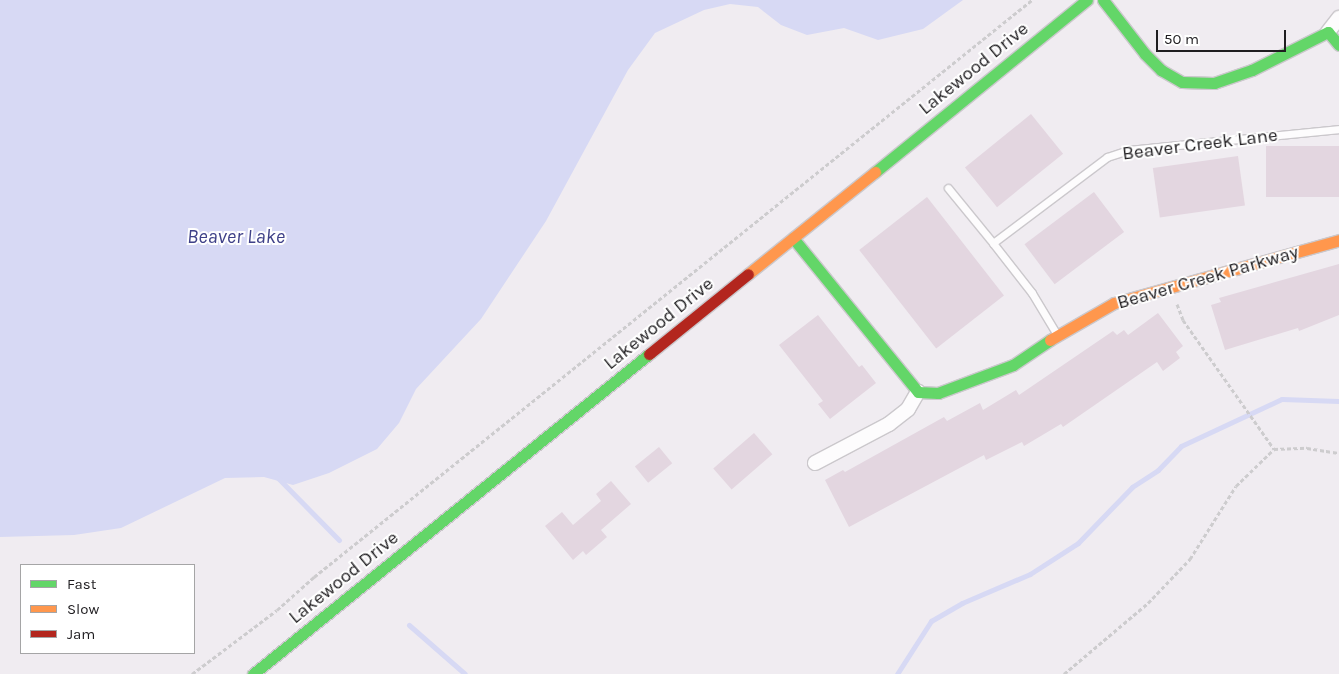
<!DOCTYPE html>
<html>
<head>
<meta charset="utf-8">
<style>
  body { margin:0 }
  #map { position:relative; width:1339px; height:674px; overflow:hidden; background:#f0ecf1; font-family:Karla,sans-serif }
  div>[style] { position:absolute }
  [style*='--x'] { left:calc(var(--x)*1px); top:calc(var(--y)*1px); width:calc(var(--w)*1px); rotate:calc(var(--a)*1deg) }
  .water>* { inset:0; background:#d7d9f4 }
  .stream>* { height:5px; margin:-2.5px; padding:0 2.5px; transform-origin:2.5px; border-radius:2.5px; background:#d7d9f4 }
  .building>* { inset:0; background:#e3d6e0; transform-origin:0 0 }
  .path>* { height:3px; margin-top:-1.5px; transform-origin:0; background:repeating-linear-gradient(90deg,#cdccce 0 4px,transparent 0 6.5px) }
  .roads { filter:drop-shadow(1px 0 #cbc8cc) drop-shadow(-1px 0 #cbc8cc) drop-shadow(0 1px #cbc8cc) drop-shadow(0 -1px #cbc8cc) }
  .lane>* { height:7px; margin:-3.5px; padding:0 3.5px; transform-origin:3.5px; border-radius:3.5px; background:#fdfcfd }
  .street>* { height:14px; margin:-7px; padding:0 7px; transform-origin:7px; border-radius:7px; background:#fdfcfd }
  .fast>* { height:11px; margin:-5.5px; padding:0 5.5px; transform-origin:5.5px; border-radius:5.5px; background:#63d668 }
  .slow>* { height:11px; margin:-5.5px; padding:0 5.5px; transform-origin:5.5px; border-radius:5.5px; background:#ff974d }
  .jam>* { height:11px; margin:-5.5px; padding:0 5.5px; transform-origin:5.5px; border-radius:5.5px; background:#b3261e }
  span { translate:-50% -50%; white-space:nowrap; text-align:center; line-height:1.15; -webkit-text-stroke:4px #fff; paint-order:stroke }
  .street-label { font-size:19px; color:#1f1d20 }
  .water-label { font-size:20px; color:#3f4188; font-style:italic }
  .legend { position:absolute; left:20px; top:564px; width:175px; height:90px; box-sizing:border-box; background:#fff; border:1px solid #a5a5a6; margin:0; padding:6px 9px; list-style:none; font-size:15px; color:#1f1d20 }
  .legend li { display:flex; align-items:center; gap:10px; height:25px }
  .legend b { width:25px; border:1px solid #a5a5a6 }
  .scale { position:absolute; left:1156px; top:30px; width:130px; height:22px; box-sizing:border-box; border:2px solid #1f1d20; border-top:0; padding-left:6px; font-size:15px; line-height:18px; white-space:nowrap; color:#1f1d20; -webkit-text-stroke:4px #fff; paint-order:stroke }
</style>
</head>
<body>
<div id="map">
  <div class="water">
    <div style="clip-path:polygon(0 0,963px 0,923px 29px,878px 40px,844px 28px,807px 35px,781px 25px,758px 7px,730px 4px,704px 10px,655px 33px,628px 70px,546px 221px,481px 319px,416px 389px,399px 423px,377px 449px,329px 473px,293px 485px,264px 477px,225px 478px,121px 528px,74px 535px,0 537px)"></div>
  </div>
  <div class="stream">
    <div style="--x:278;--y:478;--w:87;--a:45.5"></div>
    <div style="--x:409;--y:625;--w:74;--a:41.2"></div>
    <div style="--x:897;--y:674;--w:63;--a:-57.3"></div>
    <div style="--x:931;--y:621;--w:36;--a:-30"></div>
    <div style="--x:962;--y:603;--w:74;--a:-23.1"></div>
    <div style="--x:1030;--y:574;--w:57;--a:-32.9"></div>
    <div style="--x:1078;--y:543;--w:78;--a:-46"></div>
    <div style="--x:1132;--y:487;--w:31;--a:-33"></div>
    <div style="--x:1158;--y:470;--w:33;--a:-46"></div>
    <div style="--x:1181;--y:446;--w:111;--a:-25"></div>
    <div style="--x:1282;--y:399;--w:57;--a:2"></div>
  </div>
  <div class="building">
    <div style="left:1031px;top:114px;width:51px;height:85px;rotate:51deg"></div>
    <div style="left:1339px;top:146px;width:51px;height:73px;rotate:90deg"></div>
    <div style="left:1238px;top:156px;width:50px;height:86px;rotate:82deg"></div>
    <div style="left:1094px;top:192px;width:50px;height:87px;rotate:53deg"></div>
    <div style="left:927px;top:197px;width:125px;height:86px;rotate:52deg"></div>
    <div style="clip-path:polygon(1339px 264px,1339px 315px,1299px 331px,1298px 328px,1225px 350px,1211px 305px,1221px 302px,1219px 298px)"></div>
    <div style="clip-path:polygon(1158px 313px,1183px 346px,1176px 352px,1180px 358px,1163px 371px,1157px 362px,1063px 427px,1061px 424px,1024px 446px,1022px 442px,986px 460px,984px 455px,849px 527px,825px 480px,843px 470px,845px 472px,944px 417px,947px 421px,980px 403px,983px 410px,1016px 390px,1019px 395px,1113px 331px,1117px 335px,1124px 330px,1128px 335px)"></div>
    <div style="clip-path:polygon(818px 315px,859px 367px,862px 365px,876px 383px,830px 419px,818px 404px,823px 401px,779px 345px)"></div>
    <div style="left:754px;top:433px;width:28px;height:54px;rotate:49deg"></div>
    <div style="left:659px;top:447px;width:21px;height:31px;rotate:51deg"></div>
    <div style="clip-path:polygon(611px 481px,631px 504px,601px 530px,607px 537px,586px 555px,583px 551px,573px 560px,545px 526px,562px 512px,573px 525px,601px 501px,596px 494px)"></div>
  </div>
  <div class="path">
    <div style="--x:1177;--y:304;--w:17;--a:69"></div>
    <div style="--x:1183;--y:320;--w:158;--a:54.8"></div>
    <div style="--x:192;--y:674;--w:106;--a:-37"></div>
    <div style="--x:277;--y:610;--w:50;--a:-41.7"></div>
    <div style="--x:314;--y:577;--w:921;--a:-38.79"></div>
    <div style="--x:1064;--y:674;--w:110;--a:-40.2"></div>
    <div style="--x:1148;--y:603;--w:61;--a:-46.3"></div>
    <div style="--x:1190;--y:559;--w:86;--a:-57.8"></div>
    <div style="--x:1236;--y:486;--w:53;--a:-44.2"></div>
    <div style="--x:1274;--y:449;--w:33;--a:-2"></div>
    <div style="--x:1307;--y:448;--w:32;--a:9"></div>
  </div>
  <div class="roads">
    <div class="lane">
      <div style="--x:948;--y:188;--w:71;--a:50.7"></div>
      <div style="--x:1056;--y:333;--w:47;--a:-121"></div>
      <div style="--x:1032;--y:293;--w:63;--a:-128"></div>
      <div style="--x:993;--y:243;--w:143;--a:-37"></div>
      <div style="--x:1107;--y:157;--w:23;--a:-18"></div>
      <div style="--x:1129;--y:150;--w:211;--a:-5.7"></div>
    </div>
    <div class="street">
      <div style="--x:1328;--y:32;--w:18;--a:-52"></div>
      <div style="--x:815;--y:463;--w:84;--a:-27.8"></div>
      <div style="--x:889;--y:424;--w:24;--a:-38"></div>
      <div style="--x:908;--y:409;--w:20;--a:-60"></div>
    </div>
    <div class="fast">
      <div style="--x:1103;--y:0;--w:68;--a:52.1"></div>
      <div style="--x:1145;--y:54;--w:23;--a:45"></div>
      <div style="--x:1161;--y:70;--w:24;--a:30"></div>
      <div style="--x:1182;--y:82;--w:32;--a:2"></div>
      <div style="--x:1214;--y:83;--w:40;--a:-18.9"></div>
      <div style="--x:1252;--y:70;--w:85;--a:-26.6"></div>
      <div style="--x:1328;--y:32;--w:17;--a:50"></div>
      <div style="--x:875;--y:172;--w:273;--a:-39.1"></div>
      <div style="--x:793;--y:238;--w:198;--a:50.9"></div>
      <div style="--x:918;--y:392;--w:20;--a:3"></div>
      <div style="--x:938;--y:393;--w:80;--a:-20.5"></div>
      <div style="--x:1013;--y:365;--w:45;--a:-34"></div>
      <div style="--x:253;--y:674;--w:509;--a:-38.94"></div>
    </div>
    <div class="slow">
      <div style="--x:748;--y:274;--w:163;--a:-38.8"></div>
      <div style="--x:1050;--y:340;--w:74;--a:-30"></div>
      <div style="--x:1114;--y:303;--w:234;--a:-15.6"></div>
    </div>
    <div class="jam">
      <div style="--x:649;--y:354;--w:127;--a:-38.9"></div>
    </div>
  </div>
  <div class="street-label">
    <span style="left:974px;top:69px;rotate:-39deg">Lakewood Drive</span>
    <span style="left:1200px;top:145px;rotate:-7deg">Beaver Creek Lane</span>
    <span style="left:1208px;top:278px;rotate:-16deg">Beaver Creek Parkway</span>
    <span style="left:659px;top:324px;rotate:-39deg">Lakewood Drive</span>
    <span style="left:344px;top:578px;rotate:-39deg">Lakewood Drive</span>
  </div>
  <div class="water-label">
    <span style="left:236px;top:236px">Beaver Lake</span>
  </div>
  <ul class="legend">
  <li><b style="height:6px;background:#63d668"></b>Fast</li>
  <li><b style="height:6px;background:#ff974d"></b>Slow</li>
  <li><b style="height:6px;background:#b3261e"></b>Jam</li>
  </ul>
  <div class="scale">50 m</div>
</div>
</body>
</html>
